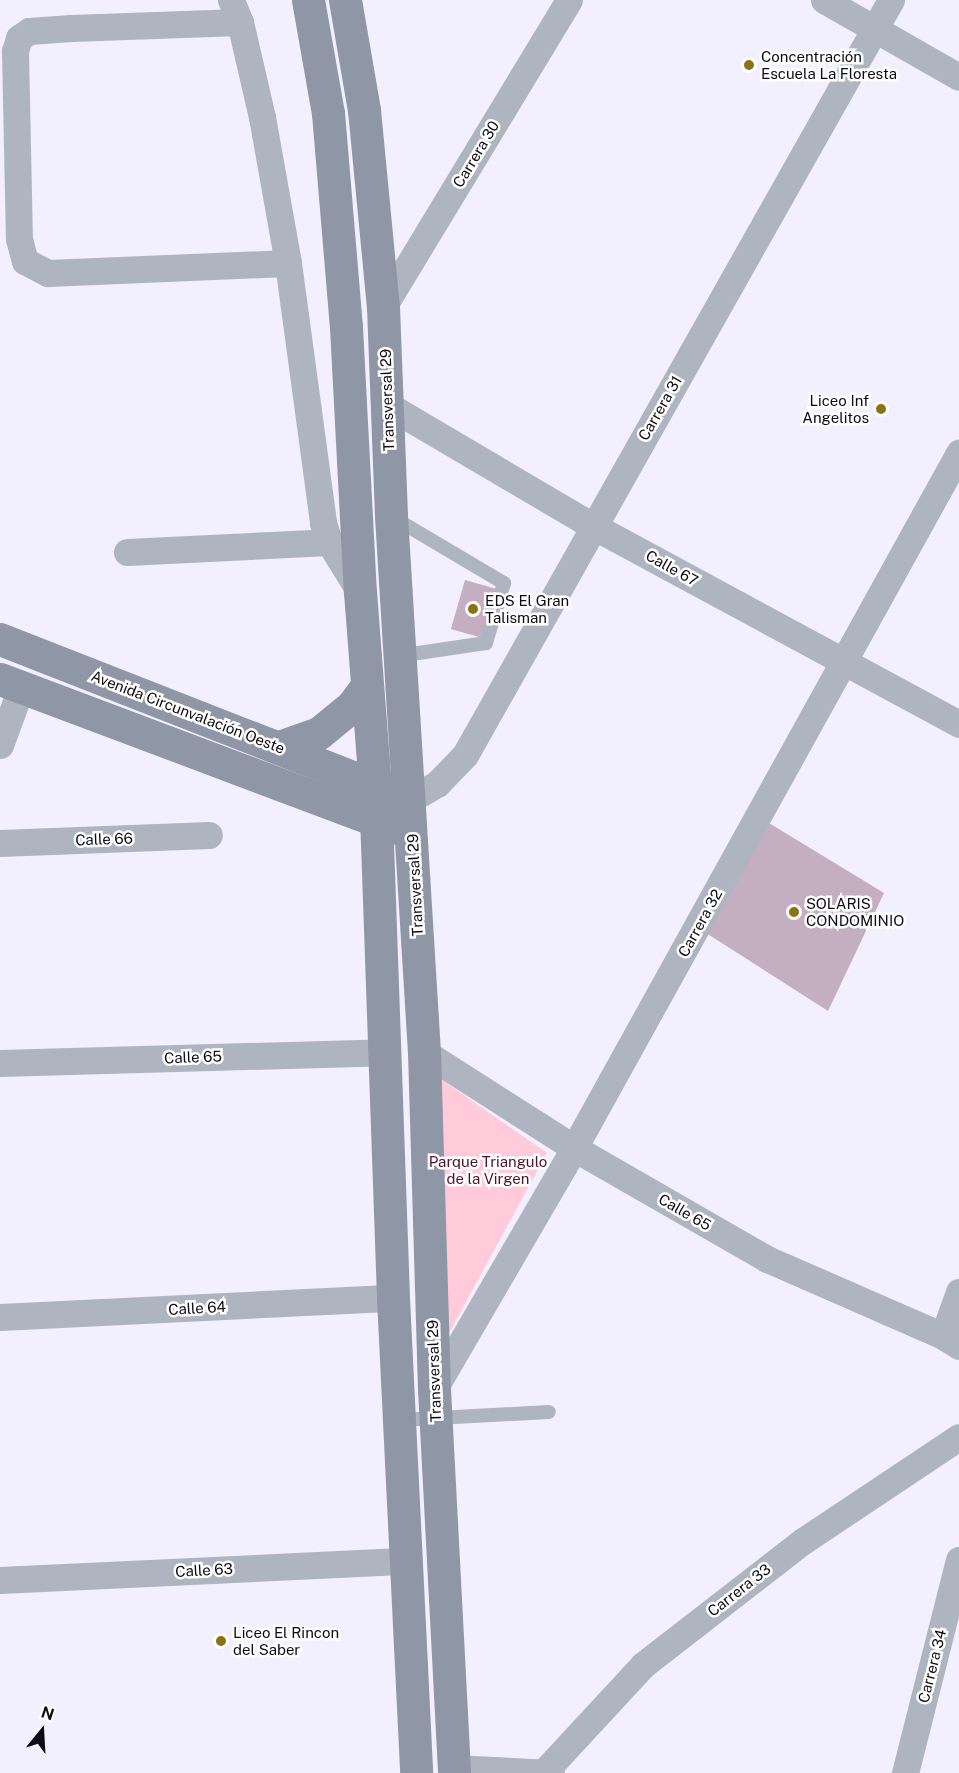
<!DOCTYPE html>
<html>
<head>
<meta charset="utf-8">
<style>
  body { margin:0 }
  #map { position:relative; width:959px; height:1773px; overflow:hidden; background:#f2efff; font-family:"Public Sans",sans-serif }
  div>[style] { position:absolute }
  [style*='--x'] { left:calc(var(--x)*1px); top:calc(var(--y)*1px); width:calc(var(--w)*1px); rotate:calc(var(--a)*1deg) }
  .green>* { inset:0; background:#ffcbdb }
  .building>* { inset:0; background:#c4aec2; transform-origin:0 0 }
  .service>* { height:14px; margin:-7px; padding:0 7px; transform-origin:7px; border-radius:7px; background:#afb5c0 }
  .minor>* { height:27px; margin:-13.5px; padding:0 13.5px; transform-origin:13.5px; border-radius:13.5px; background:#afb5c0 }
  .secondary>* { height:33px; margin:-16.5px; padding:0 16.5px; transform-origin:16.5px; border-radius:16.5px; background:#8f97a7 }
  .dots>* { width:16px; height:16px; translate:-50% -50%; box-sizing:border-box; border:3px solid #fff; border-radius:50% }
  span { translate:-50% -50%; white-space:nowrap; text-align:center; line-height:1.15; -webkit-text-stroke:5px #fff; paint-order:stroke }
  .poi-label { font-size:15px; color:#0d0b13 }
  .left { translate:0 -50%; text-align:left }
  .right { translate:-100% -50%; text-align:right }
  .street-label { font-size:15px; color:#0d0b13 }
  .park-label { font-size:15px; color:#50112c }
  .north { position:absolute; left:12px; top:1701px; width:60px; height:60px; -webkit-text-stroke:4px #fff; paint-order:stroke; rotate:18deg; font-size:16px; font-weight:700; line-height:24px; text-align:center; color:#0d0b13 }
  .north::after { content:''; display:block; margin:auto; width:21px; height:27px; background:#0d0b13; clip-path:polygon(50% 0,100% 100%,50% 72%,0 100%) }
</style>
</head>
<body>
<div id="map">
  <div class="green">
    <div style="clip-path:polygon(441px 1079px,547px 1153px,448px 1335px)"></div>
  </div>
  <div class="building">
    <div style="left:465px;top:580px;width:33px;height:51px;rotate:16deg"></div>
    <div style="clip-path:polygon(764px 820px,884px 893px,828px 1011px,703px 931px)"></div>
  </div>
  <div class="service">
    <div style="--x:394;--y:518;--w:128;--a:30.6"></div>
    <div style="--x:504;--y:583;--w:63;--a:106.7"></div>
    <div style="--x:486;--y:643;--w:89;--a:171.6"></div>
    <div style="--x:400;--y:1420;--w:149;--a:-3.1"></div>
  </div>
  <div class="minor">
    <div style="--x:231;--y:0;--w:24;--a:68"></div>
    <div style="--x:240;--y:22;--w:98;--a:77"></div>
    <div style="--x:262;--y:117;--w:148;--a:79.9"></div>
    <div style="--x:288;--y:263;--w:262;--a:82.3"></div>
    <div style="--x:323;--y:523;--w:20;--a:72"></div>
    <div style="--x:329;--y:542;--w:59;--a:58.2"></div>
    <div style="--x:824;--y:0;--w:155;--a:29.7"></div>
    <div style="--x:240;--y:22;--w:169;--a:178"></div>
    <div style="--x:71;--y:28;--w:42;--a:175.9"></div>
    <div style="--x:29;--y:31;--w:12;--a:145"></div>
    <div style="--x:19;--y:38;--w:14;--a:107"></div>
    <div style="--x:15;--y:51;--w:188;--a:88.8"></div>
    <div style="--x:19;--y:239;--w:23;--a:75"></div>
    <div style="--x:25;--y:261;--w:26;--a:28"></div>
    <div style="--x:48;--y:273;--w:240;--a:-2.4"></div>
    <div style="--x:383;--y:307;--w:359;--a:-58.8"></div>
    <div style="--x:389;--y:406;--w:237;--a:30.5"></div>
    <div style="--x:593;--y:526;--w:416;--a:28.4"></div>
    <div style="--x:127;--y:552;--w:202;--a:-2.8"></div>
    <div style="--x:0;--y:745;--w:61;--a:-69.8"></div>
    <div style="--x:410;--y:800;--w:31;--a:-31"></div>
    <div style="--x:437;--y:784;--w:40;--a:-46"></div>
    <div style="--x:465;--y:755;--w:867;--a:-60.57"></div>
    <div style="--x:0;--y:843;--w:209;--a:-2.2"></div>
    <div style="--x:424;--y:1052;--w:178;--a:32.6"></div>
    <div style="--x:574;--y:1148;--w:223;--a:29.9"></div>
    <div style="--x:767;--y:1259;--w:192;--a:23.6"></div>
    <div style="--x:943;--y:1336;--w:19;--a:32"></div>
    <div style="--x:0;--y:1063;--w:386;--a:-1.6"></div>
    <div style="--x:0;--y:1317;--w:393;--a:-2.8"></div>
    <div style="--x:943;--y:1336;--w:47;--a:-70"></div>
    <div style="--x:434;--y:1389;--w:279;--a:-59.8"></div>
    <div style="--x:574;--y:1148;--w:795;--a:-61.02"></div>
    <div style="--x:0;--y:1580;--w:407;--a:-2.7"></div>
    <div style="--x:453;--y:1768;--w:98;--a:2.9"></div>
    <div style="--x:544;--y:1772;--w:146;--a:-47.2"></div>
    <div style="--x:643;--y:1665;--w:202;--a:-37.8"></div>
    <div style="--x:803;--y:1541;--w:187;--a:-33.7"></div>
    <div style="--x:905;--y:1773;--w:220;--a:-75.8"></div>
  </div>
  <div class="secondary">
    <div style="--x:308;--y:0;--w:115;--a:80"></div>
    <div style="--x:328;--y:113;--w:215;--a:85.2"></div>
    <div style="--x:346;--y:327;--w:265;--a:87"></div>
    <div style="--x:360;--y:592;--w:196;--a:85.6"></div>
    <div style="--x:375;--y:787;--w:511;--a:87.98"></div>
    <div style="--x:393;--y:1298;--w:476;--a:87.2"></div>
    <div style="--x:345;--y:0;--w:112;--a:80.2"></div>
    <div style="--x:364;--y:110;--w:198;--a:84.5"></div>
    <div style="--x:383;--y:307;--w:209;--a:87.8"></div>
    <div style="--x:391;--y:516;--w:537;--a:86.48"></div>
    <div style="--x:424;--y:1052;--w:337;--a:88.3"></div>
    <div style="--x:434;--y:1389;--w:385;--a:87"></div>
    <div style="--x:0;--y:639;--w:421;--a:21.4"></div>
    <div style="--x:0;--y:679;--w:423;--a:20.6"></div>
    <div style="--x:279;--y:747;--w:42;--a:-19.3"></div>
    <div style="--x:319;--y:733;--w:43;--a:-39.3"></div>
    <div style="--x:352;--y:706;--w:25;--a:-53"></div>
  </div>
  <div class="dots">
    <div style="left:749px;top:65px;background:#8b7215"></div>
    <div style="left:881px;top:409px;background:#8b7215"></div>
    <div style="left:473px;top:609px;background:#8b7215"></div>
    <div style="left:794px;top:912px;background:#8b7215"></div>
    <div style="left:221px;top:1641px;background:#8b7215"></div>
  </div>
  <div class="poi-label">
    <span class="left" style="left:761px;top:65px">Concentración<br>Escuela La Floresta</span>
    <span class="right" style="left:869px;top:409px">Liceo Inf<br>Angelitos</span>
    <span class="left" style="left:485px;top:609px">EDS El Gran<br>Talisman</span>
    <span class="left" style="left:806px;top:912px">SOLARIS<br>CONDOMINIO</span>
    <span class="left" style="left:233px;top:1641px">Liceo El Rincon<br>del Saber</span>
  </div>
  <div class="street-label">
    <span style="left:476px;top:154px;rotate:-59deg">Carrera 30</span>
    <span style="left:387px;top:400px;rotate:-92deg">Transversal 29</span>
    <span style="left:660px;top:408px;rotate:-60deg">Carrera 31</span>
    <span style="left:672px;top:568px;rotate:29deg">Calle 67</span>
    <span style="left:188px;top:712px;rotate:21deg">Avenida Circunvalación Oeste</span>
    <span style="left:104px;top:839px;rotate:-2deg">Calle 66</span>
    <span style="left:415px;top:885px;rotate:-93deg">Transversal 29</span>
    <span style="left:700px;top:923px;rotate:-61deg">Carrera 32</span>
    <span style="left:193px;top:1057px;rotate:-2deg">Calle 65</span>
    <span style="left:685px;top:1212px;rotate:30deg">Calle 65</span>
    <span style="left:197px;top:1308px;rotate:-3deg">Calle 64</span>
    <span style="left:434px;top:1371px;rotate:-92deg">Transversal 29</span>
    <span style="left:204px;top:1570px;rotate:-3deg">Calle 63</span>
    <span style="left:739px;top:1590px;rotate:-38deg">Carrera 33</span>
    <span style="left:932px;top:1666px;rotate:-76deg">Carrera 34</span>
  </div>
  <div class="park-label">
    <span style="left:488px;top:1170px">Parque Triangulo<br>de la Virgen</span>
  </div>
  <div class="north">N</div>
</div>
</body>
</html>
